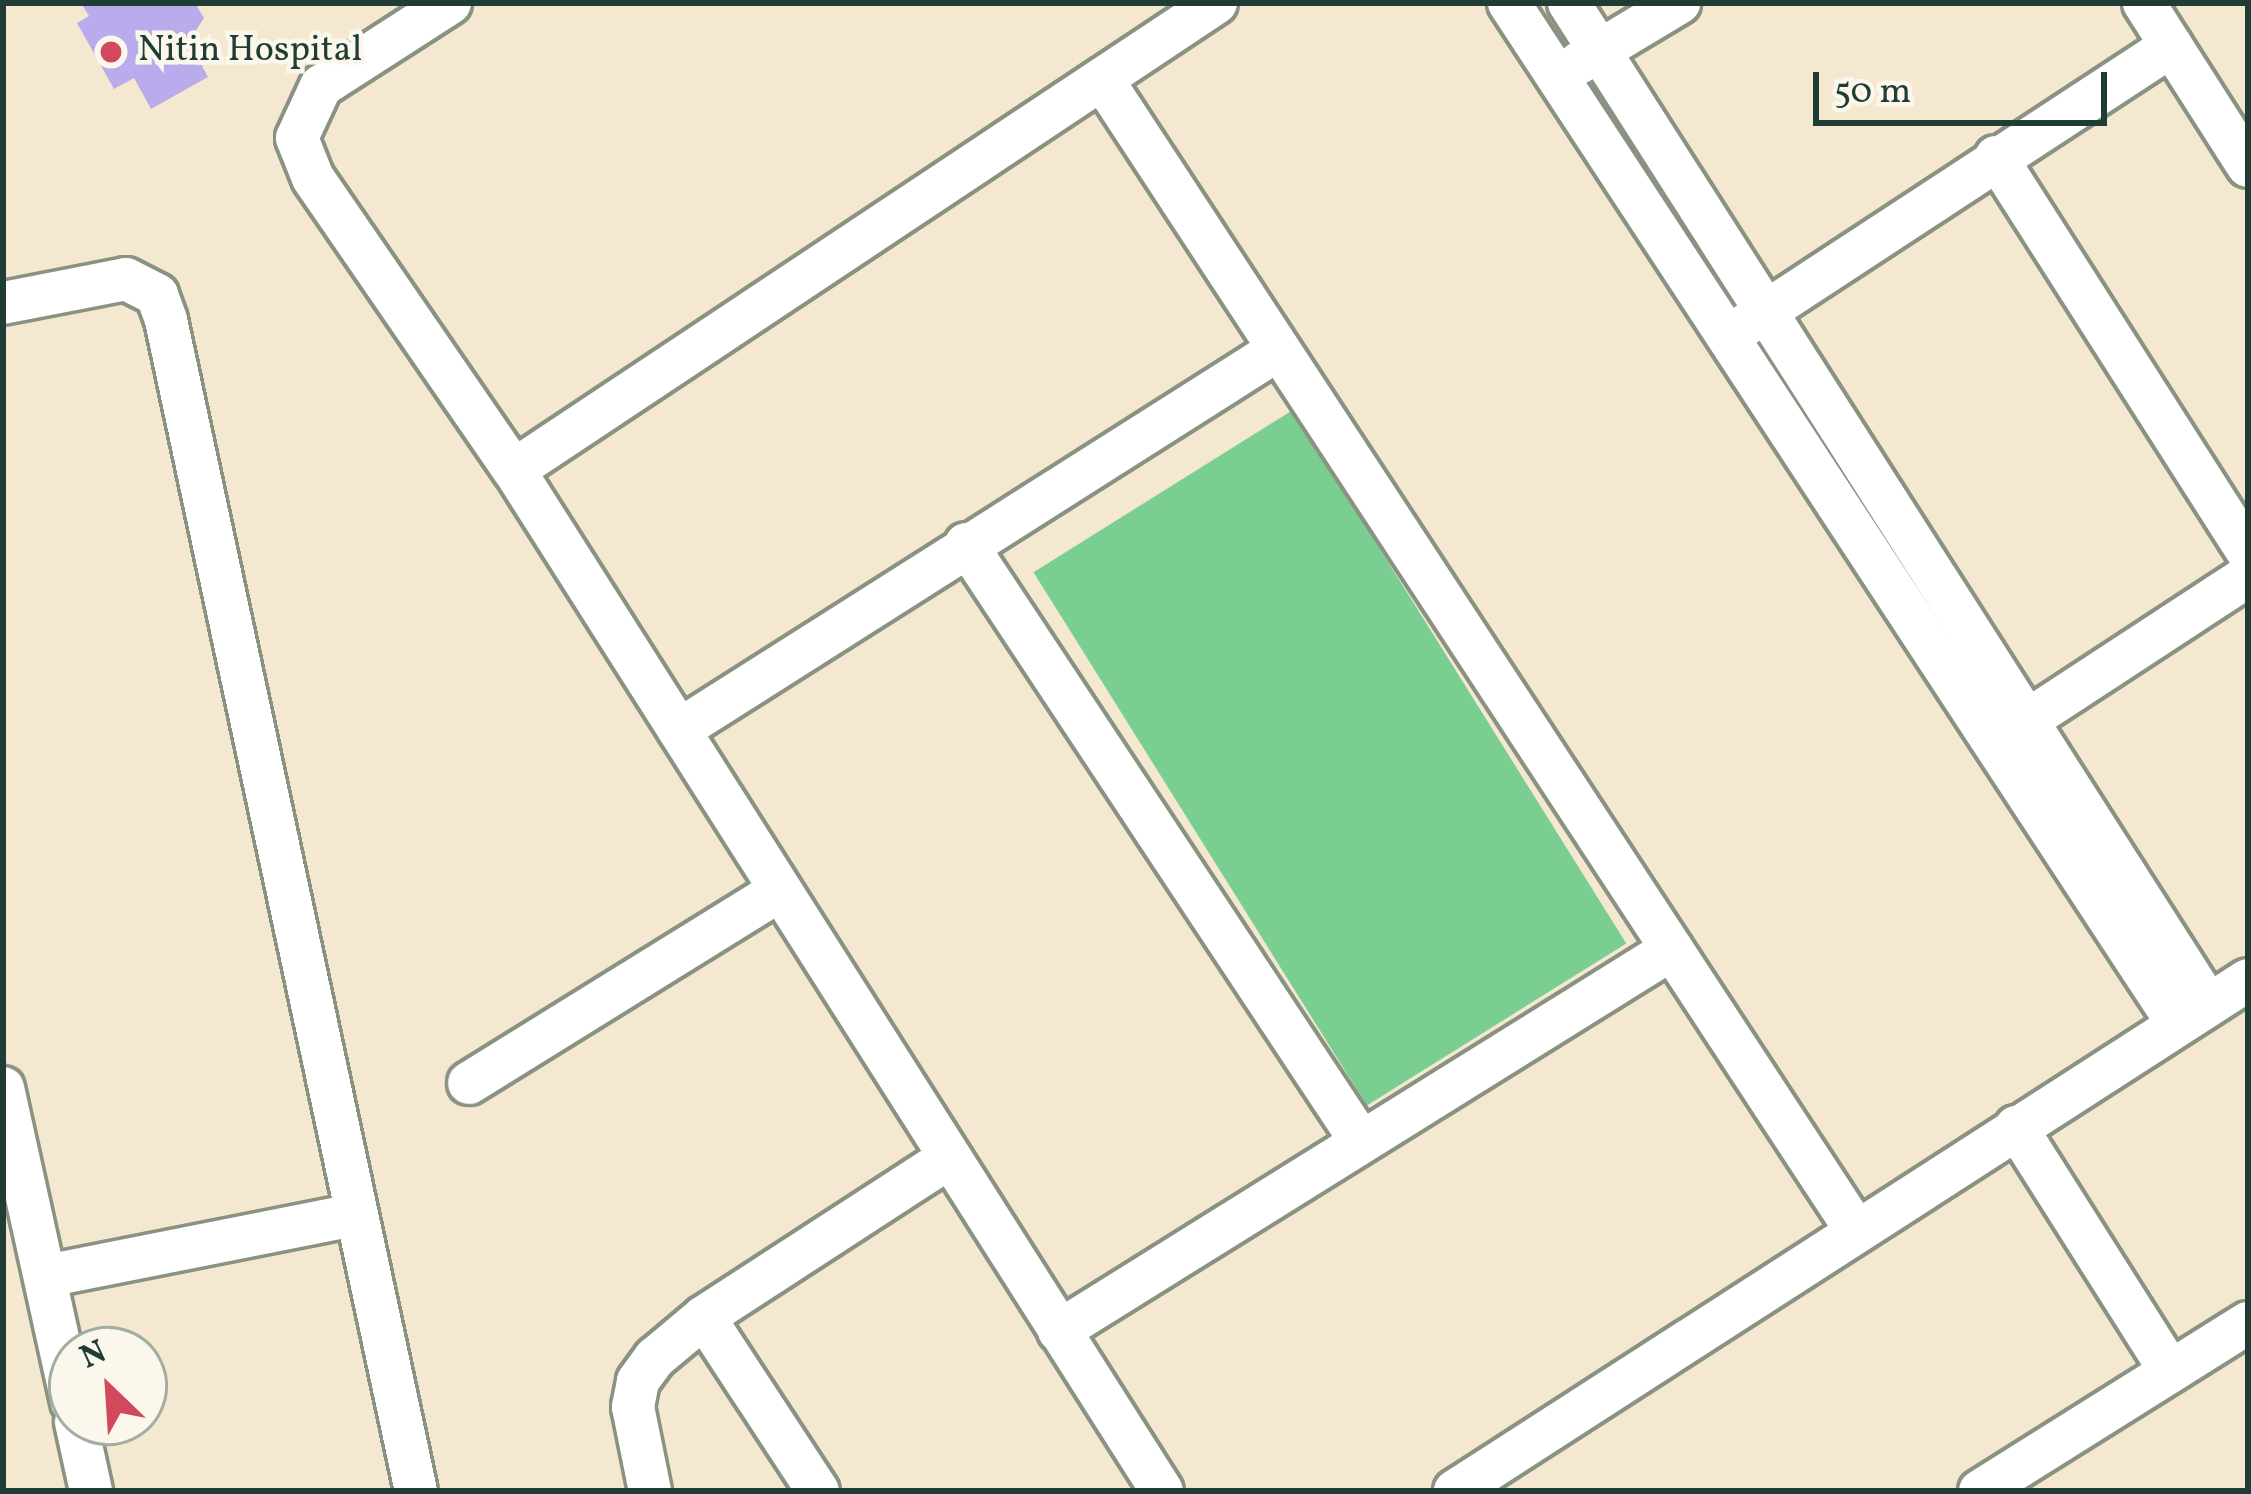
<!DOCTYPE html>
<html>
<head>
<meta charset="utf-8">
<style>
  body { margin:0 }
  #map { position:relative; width:2251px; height:1494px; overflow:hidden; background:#f5e8d0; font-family:Vollkorn,serif }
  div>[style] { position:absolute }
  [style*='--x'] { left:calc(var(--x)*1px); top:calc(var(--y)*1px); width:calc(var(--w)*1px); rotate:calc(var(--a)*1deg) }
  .green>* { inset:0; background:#7ace91; transform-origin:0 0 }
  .building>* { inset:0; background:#baabec }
  .roads { filter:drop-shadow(3px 0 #8a9282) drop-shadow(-3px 0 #8a9282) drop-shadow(0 3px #8a9282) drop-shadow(0 -3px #8a9282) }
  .minor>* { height:42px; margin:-21px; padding:0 21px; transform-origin:21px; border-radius:21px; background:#fff }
  .dots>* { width:33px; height:33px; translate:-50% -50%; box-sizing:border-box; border:6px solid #fbf7ec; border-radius:50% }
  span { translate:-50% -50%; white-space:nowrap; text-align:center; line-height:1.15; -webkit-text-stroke:9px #fbf7ec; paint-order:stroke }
  .poi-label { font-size:36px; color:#1f3d34 }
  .left { translate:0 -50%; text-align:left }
  .frame { position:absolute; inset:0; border:6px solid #1f3d34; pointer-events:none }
  .north { position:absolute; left:48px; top:1326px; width:120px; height:120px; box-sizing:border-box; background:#fbf7ec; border:3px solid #a3ada2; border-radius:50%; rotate:335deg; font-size:33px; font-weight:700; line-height:48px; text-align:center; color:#1f3d34 }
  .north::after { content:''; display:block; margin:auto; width:42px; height:54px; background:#d1495b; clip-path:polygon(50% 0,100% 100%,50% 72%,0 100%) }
  .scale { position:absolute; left:1813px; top:72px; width:294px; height:54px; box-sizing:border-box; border:6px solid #1f3d34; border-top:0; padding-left:15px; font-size:36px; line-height:42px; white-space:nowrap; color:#1f3d34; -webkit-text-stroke:9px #fbf7ec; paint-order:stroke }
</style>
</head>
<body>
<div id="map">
  <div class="green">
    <div style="left:1293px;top:410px;width:629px;height:306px;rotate:58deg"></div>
  </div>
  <div class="building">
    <div style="clip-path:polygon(81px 3px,195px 3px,204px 18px,189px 41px,208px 77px,151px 109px,134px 78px,114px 89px,77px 23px,89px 16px)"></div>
  </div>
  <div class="roads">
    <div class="minor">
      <div style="--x:450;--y:3;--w:153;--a:147.2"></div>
      <div style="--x:321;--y:86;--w:57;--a:114.8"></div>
      <div style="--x:297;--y:138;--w:43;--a:68.2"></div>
      <div style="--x:313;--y:178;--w:354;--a:55.5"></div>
      <div style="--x:514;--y:470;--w:1209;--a:57.6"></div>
      <div style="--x:1509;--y:3;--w:1221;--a:56.77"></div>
      <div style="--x:1569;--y:3;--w:1188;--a:57.45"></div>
      <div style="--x:2144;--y:3;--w:193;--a:57.5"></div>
      <div style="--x:1579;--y:63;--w:117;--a:-31"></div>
      <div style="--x:1102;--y:79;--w:1375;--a:56.78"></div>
      <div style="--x:1996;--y:157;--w:469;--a:57.5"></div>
      <div style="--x:3;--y:303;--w:125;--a:-11"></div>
      <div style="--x:126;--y:279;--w:35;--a:27"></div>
      <div style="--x:157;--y:295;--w:27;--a:70"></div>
      <div style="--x:166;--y:320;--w:1197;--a:77.95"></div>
      <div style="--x:1744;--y:326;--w:511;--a:-33.25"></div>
      <div style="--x:514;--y:470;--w:843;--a:-33.63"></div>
      <div style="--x:966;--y:544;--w:714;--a:56.53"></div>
      <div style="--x:679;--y:730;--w:707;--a:-32.41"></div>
      <div style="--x:2005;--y:735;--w:290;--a:-33.2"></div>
      <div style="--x:469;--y:1083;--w:366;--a:-31.8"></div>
      <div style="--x:3;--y:1088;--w:321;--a:77.6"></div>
      <div style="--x:2016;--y:1127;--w:289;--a:57.7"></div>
      <div style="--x:46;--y:1276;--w:314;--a:-11.2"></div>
      <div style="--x:704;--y:1317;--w:208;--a:56.8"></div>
      <div style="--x:1059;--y:1331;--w:722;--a:-31.93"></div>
      <div style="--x:76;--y:1422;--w:71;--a:77.7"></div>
      <div style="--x:650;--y:1491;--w:86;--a:-101.4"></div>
      <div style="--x:633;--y:1407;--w:26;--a:-79"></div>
      <div style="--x:638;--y:1381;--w:29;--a:-54"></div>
      <div style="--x:655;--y:1358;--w:64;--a:-39.9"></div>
      <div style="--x:704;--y:1317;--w:293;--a:-33"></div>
      <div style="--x:1455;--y:1491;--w:943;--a:-32.8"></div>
      <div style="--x:1980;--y:1491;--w:316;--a:-32.1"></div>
    </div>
  </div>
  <div class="dots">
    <div style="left:111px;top:52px;background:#d1495b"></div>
  </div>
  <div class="poi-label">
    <span class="left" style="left:138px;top:52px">Nitin Hospital</span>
  </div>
  <div class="frame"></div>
  <div class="north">N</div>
  <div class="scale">50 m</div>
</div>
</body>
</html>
